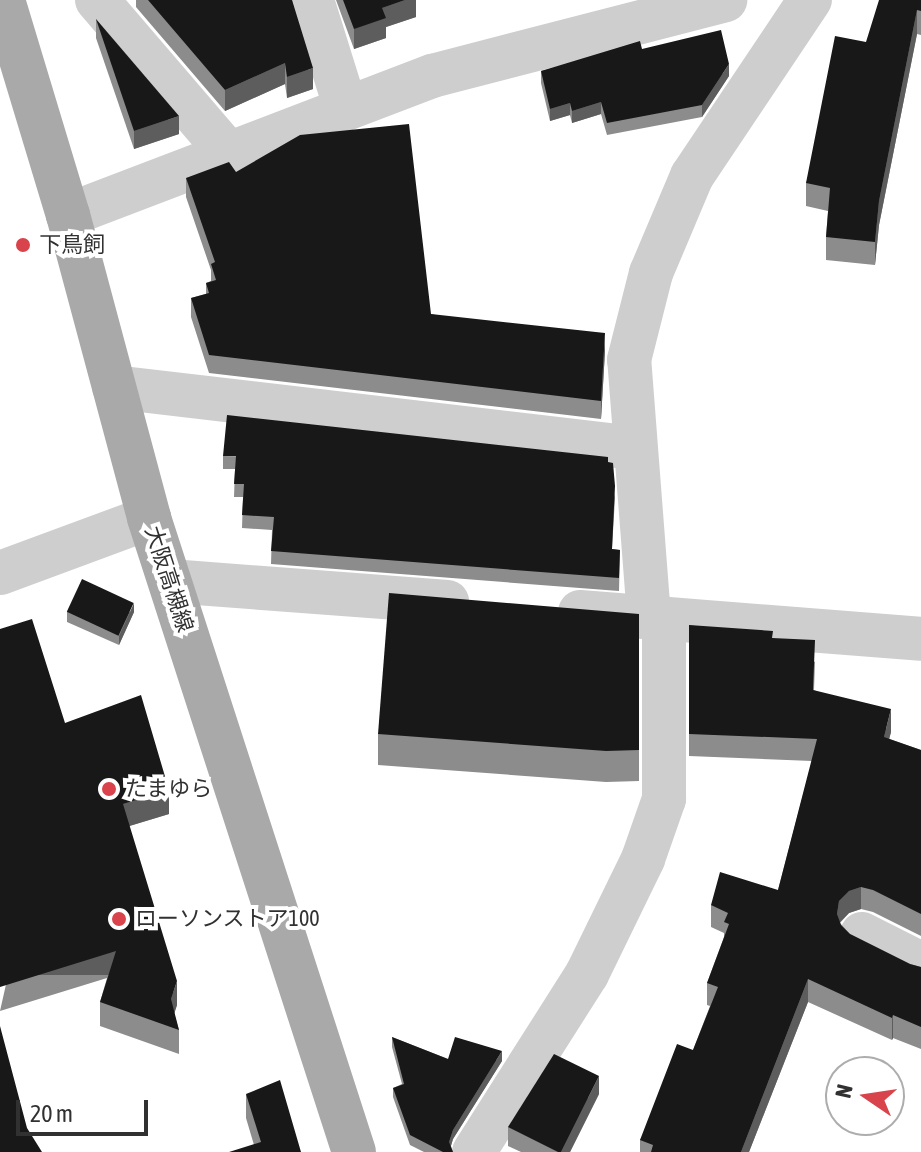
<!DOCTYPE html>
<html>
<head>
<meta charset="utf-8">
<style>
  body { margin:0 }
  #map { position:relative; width:921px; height:1152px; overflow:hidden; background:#fff; font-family:"Asap Condensed","Noto Sans JP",sans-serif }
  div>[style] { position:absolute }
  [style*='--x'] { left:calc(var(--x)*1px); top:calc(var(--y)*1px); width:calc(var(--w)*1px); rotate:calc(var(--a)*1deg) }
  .minor>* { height:44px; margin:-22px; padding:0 22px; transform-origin:22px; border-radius:22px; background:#cecece }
  .tertiary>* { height:44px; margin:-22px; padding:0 22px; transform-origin:22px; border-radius:22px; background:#cecece }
  .primary>* { height:44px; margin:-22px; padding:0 22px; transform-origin:22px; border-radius:22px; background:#a9a9a9 }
  .wall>* { inset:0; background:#8c8c8c }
  .shaded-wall>* { inset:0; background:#5d5d5d; transform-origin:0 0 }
  .building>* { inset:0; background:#181818; transform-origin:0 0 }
  .dots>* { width:22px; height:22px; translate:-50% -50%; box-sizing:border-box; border:4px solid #fff; border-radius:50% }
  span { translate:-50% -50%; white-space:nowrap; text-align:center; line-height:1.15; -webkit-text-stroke:8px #fff; paint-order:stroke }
  .poi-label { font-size:22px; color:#313131 }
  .left { translate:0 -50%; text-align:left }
  .street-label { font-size:22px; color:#313131 }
  .north { position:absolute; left:825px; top:1056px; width:80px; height:80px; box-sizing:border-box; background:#fff; border:2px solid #adadad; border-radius:50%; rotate:283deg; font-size:22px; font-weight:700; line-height:32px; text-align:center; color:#313131 }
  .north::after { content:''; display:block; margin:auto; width:28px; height:36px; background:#d9434b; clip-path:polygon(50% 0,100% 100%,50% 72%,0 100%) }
  .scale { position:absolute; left:16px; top:1100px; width:132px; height:36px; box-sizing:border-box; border:4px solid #313131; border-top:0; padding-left:10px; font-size:24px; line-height:28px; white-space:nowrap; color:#313131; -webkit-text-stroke:6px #fff; paint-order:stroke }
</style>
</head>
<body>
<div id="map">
  <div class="minor">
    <div style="--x:97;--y:0;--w:203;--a:49.4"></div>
    <div style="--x:312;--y:0;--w:114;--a:72.7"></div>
    <div style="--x:68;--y:215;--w:390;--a:-20.9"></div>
    <div style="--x:432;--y:76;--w:303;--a:-14.5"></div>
    <div style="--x:114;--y:387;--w:525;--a:6.68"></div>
    <div style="--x:170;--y:581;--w:278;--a:4.3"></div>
    <div style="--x:580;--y:612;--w:342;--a:4.5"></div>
    <div style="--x:649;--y:617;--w:258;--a:-94.4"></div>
    <div style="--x:629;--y:360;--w:90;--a:-75.8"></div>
    <div style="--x:651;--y:273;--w:105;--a:-67.1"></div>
    <div style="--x:692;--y:176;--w:212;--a:-56.2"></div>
    <div style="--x:862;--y:934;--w:66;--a:27"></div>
    <div style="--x:474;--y:1152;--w:211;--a:-57.6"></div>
    <div style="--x:587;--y:974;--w:128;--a:-64"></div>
    <div style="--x:643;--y:859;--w:64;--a:-70.7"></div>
    <div style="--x:664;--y:799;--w:181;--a:-90"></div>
  </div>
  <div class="tertiary">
    <div style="--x:0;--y:573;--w:159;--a:-20.3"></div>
  </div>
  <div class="primary">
    <div style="--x:3;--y:0;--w:225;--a:73.2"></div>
    <div style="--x:68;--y:215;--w:314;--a:75"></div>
    <div style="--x:149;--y:518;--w:666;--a:72.08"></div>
  </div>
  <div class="wall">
    <div style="clip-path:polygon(136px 0,292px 0,313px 89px,287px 98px,285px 84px,225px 111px,136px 7px)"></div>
    <div style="clip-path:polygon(336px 0,416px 0,416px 17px,386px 27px,386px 38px,354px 49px)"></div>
    <div style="clip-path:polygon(921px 0,921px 35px,917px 34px,879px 225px,875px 265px,826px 260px,826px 237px,828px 211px,806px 206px,806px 183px,866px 42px)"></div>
    <div style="clip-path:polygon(96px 19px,179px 134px,134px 149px,96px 38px)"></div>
    <div style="clip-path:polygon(642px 49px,729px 76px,702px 117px,607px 135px,601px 114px,572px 123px,570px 115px,550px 121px,541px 83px,541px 71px)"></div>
    <div style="clip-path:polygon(236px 172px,431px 314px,605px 351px,601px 419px,209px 373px,191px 317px,191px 298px,206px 294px,206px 283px,211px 281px,211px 270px,186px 197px,186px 178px)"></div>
    <div style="clip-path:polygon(223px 456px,608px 462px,615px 498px,612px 549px,620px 550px,619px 591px,271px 564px,272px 530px,242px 528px,243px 497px,234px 497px,235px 469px,223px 469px)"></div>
    <div style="clip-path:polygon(67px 612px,134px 612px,119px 645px,67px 622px)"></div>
    <div style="clip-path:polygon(639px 614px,639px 781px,606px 782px,378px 765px,378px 734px)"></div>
    <div style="clip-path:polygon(689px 625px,773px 638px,815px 662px,814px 690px,891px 732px,889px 739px,921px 750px,921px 936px,873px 912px,861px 909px,849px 913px,840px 923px,850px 934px,910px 964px,921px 967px,921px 1049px,893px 1038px,892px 1040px,808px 1002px,749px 1152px,640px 1152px,640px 1140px,693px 1050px,710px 1006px,707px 1005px,707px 983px,724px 937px,724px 933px,711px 927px,711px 905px,778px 890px,812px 761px,689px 756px)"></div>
    <div style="clip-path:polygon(65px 723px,169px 814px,129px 826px,177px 1005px,174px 1013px,179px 1030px,179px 1054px,100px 1026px,100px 1002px,107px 978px,0 1011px)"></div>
    <div style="clip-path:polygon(392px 1037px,448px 1059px,502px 1061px,453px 1139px,451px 1146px,453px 1152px,424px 1152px,410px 1145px,393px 1097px,393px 1088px,402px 1084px,392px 1047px)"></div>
    <div style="clip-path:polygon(246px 1094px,301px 1152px,254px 1145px,246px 1118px)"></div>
    <div style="clip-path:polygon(599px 1094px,570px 1152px,521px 1152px,508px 1146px,508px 1127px)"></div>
  </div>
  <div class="shaded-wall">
    <div style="clip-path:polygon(405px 0,416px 0,416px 17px,386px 27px,386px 38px,354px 49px,354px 29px,382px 8px)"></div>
    <div style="clip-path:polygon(917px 10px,917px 34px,879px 225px,875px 265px,875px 242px,879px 201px)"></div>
    <div style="clip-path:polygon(285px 63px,285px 84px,225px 111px,225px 90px)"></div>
    <div style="clip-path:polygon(729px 64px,729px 76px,702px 117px,702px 105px)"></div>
    <div style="clip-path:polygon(313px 68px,313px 89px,287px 98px,287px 77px)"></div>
    <div style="clip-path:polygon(601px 102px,601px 114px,572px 123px,572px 111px)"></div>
    <div style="clip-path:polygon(570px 103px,570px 115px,550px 121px,550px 109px)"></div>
    <div style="clip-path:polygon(179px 116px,179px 134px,134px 149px,134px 131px)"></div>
    <div style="clip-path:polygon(605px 333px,605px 351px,601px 419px,601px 401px)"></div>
    <div style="clip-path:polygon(134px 603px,134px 612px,119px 645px,119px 636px)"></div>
    <div style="clip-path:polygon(891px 709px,891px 732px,884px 759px,884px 737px)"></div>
    <div style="clip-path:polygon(169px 790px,169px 814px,123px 828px,123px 804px)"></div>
    <div style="clip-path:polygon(861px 887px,861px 909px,849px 913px,839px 923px,837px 914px,839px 901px,849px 891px)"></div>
    <div style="left:116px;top:951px;width:24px;height:121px;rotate:90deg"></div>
    <div style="clip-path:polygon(808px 979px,808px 1002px,749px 1152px,741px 1152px)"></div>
    <div style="clip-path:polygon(177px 981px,177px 1005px,171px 1024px,171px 999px)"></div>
    <div style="clip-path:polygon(893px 1015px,893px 1038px,892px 1040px,892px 1018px)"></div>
    <div style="clip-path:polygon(502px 1051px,502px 1061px,453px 1139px,449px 1152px,449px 1142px,453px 1130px)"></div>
    <div style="clip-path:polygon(599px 1076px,599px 1094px,570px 1152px,561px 1152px)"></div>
  </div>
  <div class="building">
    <div style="clip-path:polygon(148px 0,292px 0,313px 68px,287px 77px,285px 63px,225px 90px)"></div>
    <div style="clip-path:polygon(343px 0,405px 0,382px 8px,386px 18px,354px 29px)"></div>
    <div style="clip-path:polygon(879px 0,921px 0,921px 11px,917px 10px,879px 201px,875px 242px,826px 237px,830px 188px,806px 183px,835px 36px,866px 42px)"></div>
    <div style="clip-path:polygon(96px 19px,179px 116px,134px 131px)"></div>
    <div style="clip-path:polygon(721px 30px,729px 64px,702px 105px,607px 123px,601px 102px,572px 111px,570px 103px,550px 109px,541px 71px,640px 41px,642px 49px)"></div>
    <div style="clip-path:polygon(409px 124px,431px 314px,605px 333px,601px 401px,209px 355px,191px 298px,209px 293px,206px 283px,216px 280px,211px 264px,215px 262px,186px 178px,229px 162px,236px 172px,300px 135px)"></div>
    <div style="clip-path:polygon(227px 415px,608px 457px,608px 462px,613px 463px,615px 486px,612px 549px,620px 550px,619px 578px,271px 551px,274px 517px,242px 515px,244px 484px,234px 484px,236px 456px,223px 456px)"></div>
    <div style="left:82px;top:579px;width:57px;height:36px;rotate:25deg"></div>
    <div style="clip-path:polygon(389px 593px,639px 614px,639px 750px,606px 751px,378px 734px)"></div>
    <div style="clip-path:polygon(32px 619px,65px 723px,141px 695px,169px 790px,123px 804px,177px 981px,171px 999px,179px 1030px,100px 1002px,116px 951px,0 987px,0 629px)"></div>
    <div style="clip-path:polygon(689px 625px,773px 631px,772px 638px,815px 640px,813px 690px,891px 709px,884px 737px,921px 750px,921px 914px,873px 890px,861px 887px,849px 891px,839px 901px,837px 914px,841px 925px,850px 934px,910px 964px,921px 967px,921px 1027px,893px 1015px,892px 1018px,808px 979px,741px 1152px,651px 1152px,653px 1145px,640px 1140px,677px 1044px,693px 1050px,718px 987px,707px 983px,729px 924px,724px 922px,728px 913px,711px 905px,720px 872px,778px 890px,817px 739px,689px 734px)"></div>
    <div style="clip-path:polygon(0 1026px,27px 1128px,42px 1152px,0 1152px)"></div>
    <div style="clip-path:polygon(392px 1037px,448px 1059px,455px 1037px,502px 1051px,453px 1130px,449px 1142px,453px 1152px,443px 1152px,410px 1135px,393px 1088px,404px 1084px)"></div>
    <div style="clip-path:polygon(554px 1054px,599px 1076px,561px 1152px,558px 1152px,508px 1127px)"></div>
    <div style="clip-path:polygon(280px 1080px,301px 1152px,229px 1152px,261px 1142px,246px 1094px)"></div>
  </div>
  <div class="dots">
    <div style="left:23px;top:245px;background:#d9434b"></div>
    <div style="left:109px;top:789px;background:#d9434b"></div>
    <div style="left:119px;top:919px;background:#d9434b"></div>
  </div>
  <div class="poi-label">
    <span class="left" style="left:39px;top:245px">下鳥飼</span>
    <span class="left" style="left:125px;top:789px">たまゆら</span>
    <span class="left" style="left:135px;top:919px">ローソンストア100</span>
  </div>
  <div class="street-label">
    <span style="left:169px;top:579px;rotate:72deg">大阪高槻線</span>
  </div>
  <div class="north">N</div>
  <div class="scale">20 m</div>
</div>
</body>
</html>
